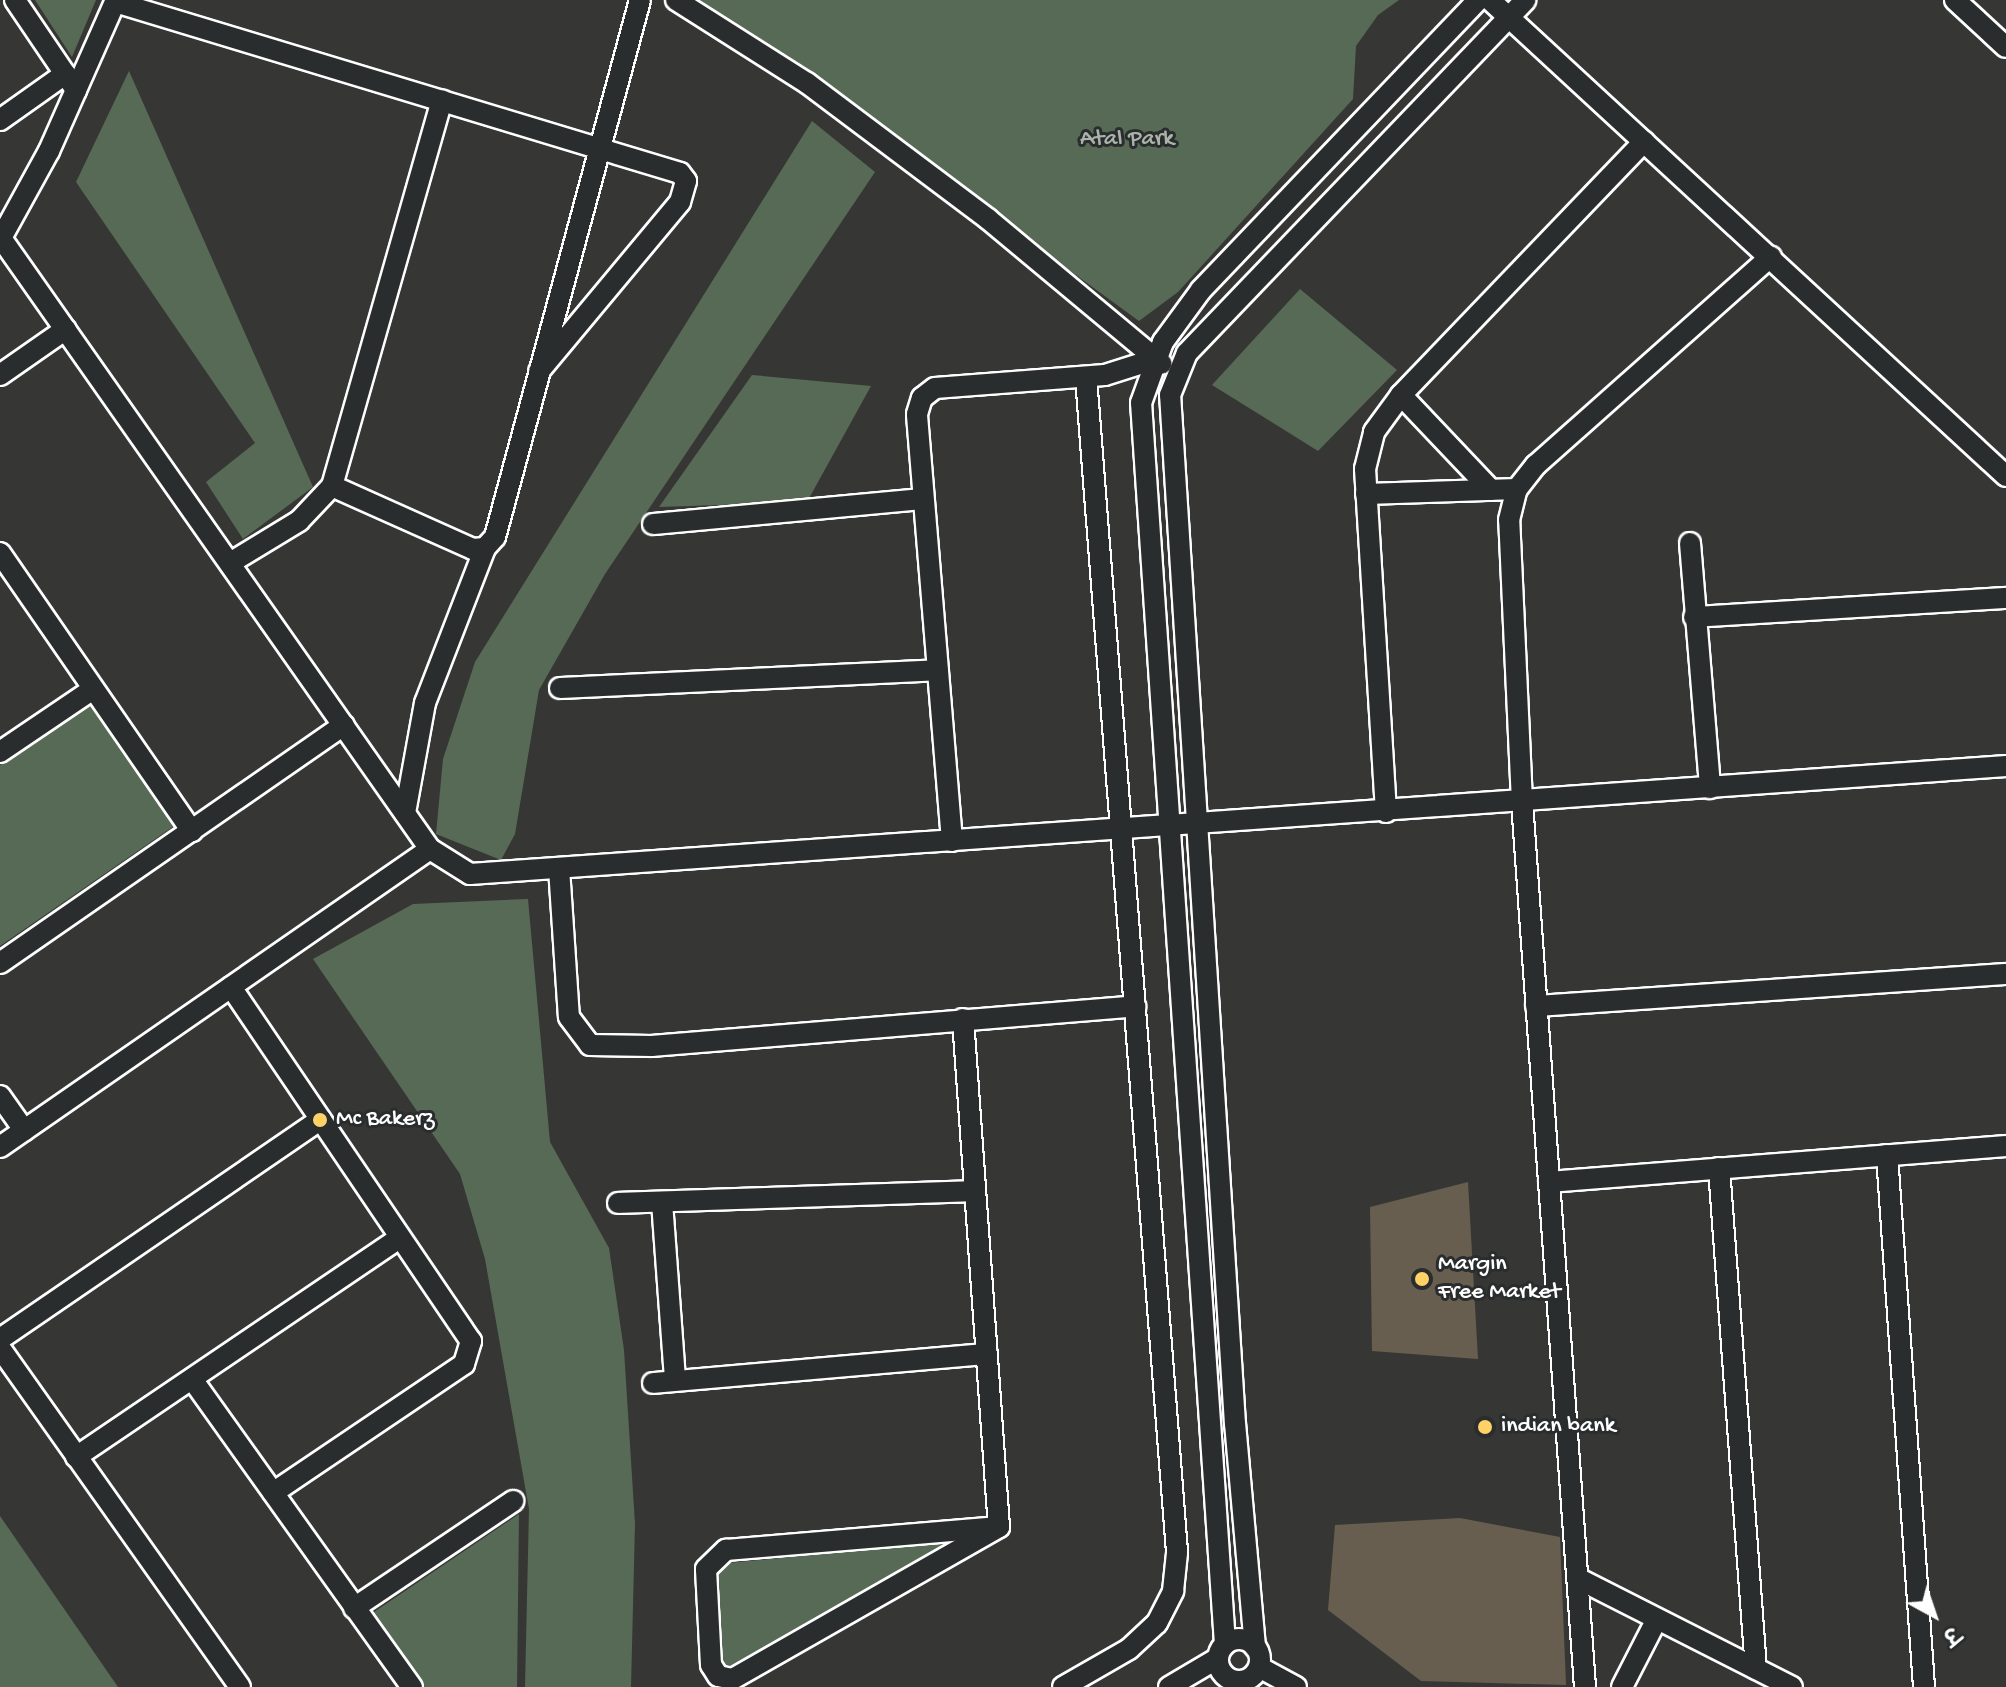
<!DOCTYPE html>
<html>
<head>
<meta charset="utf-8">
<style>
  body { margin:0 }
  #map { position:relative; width:2006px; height:1687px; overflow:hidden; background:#363735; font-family:"Gochi Hand","Playpen Sans Deva",sans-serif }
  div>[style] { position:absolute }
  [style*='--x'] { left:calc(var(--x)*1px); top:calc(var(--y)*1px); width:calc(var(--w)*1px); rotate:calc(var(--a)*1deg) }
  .green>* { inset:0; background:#576a55 }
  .building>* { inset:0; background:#675e4f }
  .roads { filter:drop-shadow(2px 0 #fff) drop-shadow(-2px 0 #fff) drop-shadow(0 2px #fff) drop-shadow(0 -2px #fff) }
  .minor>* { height:20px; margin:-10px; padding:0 10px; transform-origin:10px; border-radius:10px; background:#2a2d2e }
  .minor>.ring { margin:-10px; padding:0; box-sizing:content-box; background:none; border:20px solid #2a2d2e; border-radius:50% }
  .dots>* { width:22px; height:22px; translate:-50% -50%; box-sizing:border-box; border:4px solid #2a2d2e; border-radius:50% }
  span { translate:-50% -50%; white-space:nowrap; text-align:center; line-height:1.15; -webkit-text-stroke:6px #2a2d2e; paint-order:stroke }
  .park-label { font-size:24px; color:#abb4aa }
  .poi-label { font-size:24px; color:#fff }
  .left { translate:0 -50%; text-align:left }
  .north { position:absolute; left:1894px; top:1575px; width:80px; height:80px; -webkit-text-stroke:6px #2a2d2e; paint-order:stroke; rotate:140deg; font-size:22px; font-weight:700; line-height:32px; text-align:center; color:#fff }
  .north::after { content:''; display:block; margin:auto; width:28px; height:36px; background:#fff; clip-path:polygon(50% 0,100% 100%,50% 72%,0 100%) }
</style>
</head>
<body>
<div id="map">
  <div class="green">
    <div style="clip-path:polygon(35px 0,96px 0,72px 57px)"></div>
    <div style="clip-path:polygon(699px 0,1399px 0,1378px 15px,1356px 46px,1353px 99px,1178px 292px,1139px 321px)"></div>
    <div style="clip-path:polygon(129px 71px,313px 487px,243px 539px,206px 482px,255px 443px,76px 182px)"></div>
    <div style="clip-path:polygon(812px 121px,875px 172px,605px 574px,539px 690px,515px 834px,501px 860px,436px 834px,443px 759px,475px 662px)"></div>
    <div style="clip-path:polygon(1300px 289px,1397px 370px,1318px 451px,1212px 385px)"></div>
    <div style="clip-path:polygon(752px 375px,871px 386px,807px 502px,659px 507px)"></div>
    <div style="clip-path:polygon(93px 702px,177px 824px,0 946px,0 765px)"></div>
    <div style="clip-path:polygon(528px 899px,550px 1142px,609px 1248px,624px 1350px,635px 1524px,631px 1687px,525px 1687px,529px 1509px,485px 1259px,460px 1174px,313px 959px,413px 904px)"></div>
    <div style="clip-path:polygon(519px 1514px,517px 1687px,423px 1687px,371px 1614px)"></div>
    <div style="clip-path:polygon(0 1516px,118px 1687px,0 1687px)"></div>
    <div style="clip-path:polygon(962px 1540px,720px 1671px,718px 1564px)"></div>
  </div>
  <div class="building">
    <div style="clip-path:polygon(1468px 1182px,1478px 1359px,1372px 1351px,1370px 1207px)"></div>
    <div style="clip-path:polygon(1460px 1518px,1560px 1537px,1566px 1685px,1421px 1681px,1328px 1610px,1335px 1525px)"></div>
  </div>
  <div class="roads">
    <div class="minor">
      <div style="--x:15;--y:0;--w:109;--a:55.9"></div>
      <div style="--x:676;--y:0;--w:155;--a:32.4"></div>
      <div style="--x:807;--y:83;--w:226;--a:36.9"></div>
      <div style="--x:988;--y:219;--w:226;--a:39.8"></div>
      <div style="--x:1490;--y:0;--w:702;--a:42.69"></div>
      <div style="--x:1955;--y:0;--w:69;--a:42.7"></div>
      <div style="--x:115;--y:2;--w:590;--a:16.84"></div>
      <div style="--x:680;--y:173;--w:10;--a:53"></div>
      <div style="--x:686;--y:181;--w:22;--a:106"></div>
      <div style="--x:680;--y:202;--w:220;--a:129.8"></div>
      <div style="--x:0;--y:120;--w:80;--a:-35.3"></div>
      <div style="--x:1;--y:238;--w:747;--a:54.93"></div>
      <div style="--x:430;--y:849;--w:47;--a:32"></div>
      <div style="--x:470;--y:874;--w:1540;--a:-4.02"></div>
      <div style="--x:0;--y:240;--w:102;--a:-61.2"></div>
      <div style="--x:49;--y:151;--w:165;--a:-66.1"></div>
      <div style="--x:0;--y:375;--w:80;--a:-34.9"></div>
      <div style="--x:1401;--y:395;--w:131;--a:46.5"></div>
      <div style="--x:332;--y:486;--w:154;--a:24.1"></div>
      <div style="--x:473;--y:549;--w:12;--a:-5"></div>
      <div style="--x:485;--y:548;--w:15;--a:-48"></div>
      <div style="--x:495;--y:537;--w:556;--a:-74.89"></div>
      <div style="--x:1366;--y:494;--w:151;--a:-1.9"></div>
      <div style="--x:653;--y:524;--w:271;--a:-5.3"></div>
      <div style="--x:1690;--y:543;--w:246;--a:85.3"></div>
      <div style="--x:0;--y:553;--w:338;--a:55.4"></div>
      <div style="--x:230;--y:563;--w:81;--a:-31.3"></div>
      <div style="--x:299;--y:521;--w:48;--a:-46.7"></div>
      <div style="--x:332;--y:486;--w:401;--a:-74.1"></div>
      <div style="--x:1694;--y:617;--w:313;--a:-3.5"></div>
      <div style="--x:560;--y:688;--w:378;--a:-2.7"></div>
      <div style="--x:0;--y:752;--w:112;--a:-34.1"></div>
      <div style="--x:1386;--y:812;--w:344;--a:-93.5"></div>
      <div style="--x:1365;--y:469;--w:38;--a:-76"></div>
      <div style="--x:1374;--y:432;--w:46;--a:-53.9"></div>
      <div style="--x:1401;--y:395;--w:351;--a:-46.2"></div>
      <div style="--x:405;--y:813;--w:112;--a:-79.7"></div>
      <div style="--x:425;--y:703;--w:166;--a:-68.8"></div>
      <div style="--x:952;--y:841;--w:428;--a:-94.7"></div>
      <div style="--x:917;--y:414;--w:17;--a:-73"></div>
      <div style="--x:922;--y:398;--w:16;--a:-38"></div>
      <div style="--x:935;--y:388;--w:170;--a:-4.4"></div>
      <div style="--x:1105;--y:375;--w:52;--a:-17.7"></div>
      <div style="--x:559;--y:868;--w:149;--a:86.2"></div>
      <div style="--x:569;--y:1017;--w:35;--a:53"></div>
      <div style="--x:590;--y:1045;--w:62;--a:0.9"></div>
      <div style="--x:652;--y:1046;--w:485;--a:-4.7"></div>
      <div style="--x:0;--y:963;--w:418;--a:-34.7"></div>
      <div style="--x:231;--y:987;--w:428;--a:55.9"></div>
      <div style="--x:471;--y:1341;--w:24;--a:107"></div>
      <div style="--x:464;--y:1364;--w:230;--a:146"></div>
      <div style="--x:1536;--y:1006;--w:471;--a:-3.9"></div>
      <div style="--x:963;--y:1019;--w:509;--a:85.95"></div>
      <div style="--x:999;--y:1527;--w:307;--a:150.3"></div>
      <div style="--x:732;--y:1679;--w:14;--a:-168"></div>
      <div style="--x:718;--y:1676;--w:13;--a:-122"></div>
      <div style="--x:711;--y:1665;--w:96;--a:-93"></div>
      <div style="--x:706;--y:1569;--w:28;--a:-44"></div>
      <div style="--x:726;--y:1550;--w:274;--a:-4.8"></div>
      <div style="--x:0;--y:1096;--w:42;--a:54.8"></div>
      <div style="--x:0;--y:1147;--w:523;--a:-34.72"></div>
      <div style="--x:1887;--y:1155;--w:533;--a:86.02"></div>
      <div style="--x:1719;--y:1168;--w:502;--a:85.78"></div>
      <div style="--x:1549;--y:1182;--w:458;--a:-4.5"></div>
      <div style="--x:662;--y:1202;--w:178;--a:85.8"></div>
      <div style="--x:618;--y:1203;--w:357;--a:-1.9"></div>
      <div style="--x:0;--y:1339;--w:388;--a:-34.4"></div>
      <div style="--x:0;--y:1348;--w:415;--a:54.7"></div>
      <div style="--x:192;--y:1379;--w:379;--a:54.5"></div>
      <div style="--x:653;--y:1383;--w:335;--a:-5"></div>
      <div style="--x:76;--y:1457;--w:391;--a:-34.1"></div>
      <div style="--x:1577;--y:1578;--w:241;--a:26.9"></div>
      <div style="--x:354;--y:1608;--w:192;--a:-33.9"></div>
      <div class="ring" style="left:1218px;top:1639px;width:22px;height:22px"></div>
      <div style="--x:1225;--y:1644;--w:1244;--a:-93.87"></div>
      <div style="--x:1141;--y:403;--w:65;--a:-70.2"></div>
      <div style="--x:1163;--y:342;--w:64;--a:-53.8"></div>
      <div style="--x:1201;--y:290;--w:401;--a:-46.3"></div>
      <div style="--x:1255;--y:1647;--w:224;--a:-95.1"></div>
      <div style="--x:1235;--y:1424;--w:1031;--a:-93.61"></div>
      <div style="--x:1170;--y:395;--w:45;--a:-68"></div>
      <div style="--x:1187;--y:353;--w:489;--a:-46.2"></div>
      <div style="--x:1259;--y:1667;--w:42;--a:28.4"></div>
      <div style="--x:1063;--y:1687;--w:76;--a:-29.9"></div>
      <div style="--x:1129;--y:1649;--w:38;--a:-43"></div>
      <div style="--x:1157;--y:1623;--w:36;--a:-63"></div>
      <div style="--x:1173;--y:1591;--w:39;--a:-84"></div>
      <div style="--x:1177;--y:1552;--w:1178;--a:-94.43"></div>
      <div style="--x:1169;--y:1687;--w:57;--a:-30.6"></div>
      <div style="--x:1585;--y:1687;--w:887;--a:-94.07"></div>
      <div style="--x:1522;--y:802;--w:282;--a:-92.6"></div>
      <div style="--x:1509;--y:520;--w:32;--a:-76"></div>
      <div style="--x:1517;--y:489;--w:31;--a:-52"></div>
      <div style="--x:1536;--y:465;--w:314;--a:-41.6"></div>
      <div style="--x:1622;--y:1687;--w:76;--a:-62.8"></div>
    </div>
  </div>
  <div class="dots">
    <div style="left:320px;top:1120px;background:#ffd166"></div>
    <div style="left:1422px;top:1279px;background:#ffd166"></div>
    <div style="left:1485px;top:1427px;background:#ffd166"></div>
  </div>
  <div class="park-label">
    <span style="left:1127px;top:140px">Atal Park</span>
  </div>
  <div class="poi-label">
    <span class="left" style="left:336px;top:1120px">Mc Bakerz</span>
    <span class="left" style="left:1438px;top:1279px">Margin<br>Free Market</span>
    <span class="left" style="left:1501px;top:1427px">indian bank</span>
  </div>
  <div class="north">उ</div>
</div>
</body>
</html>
